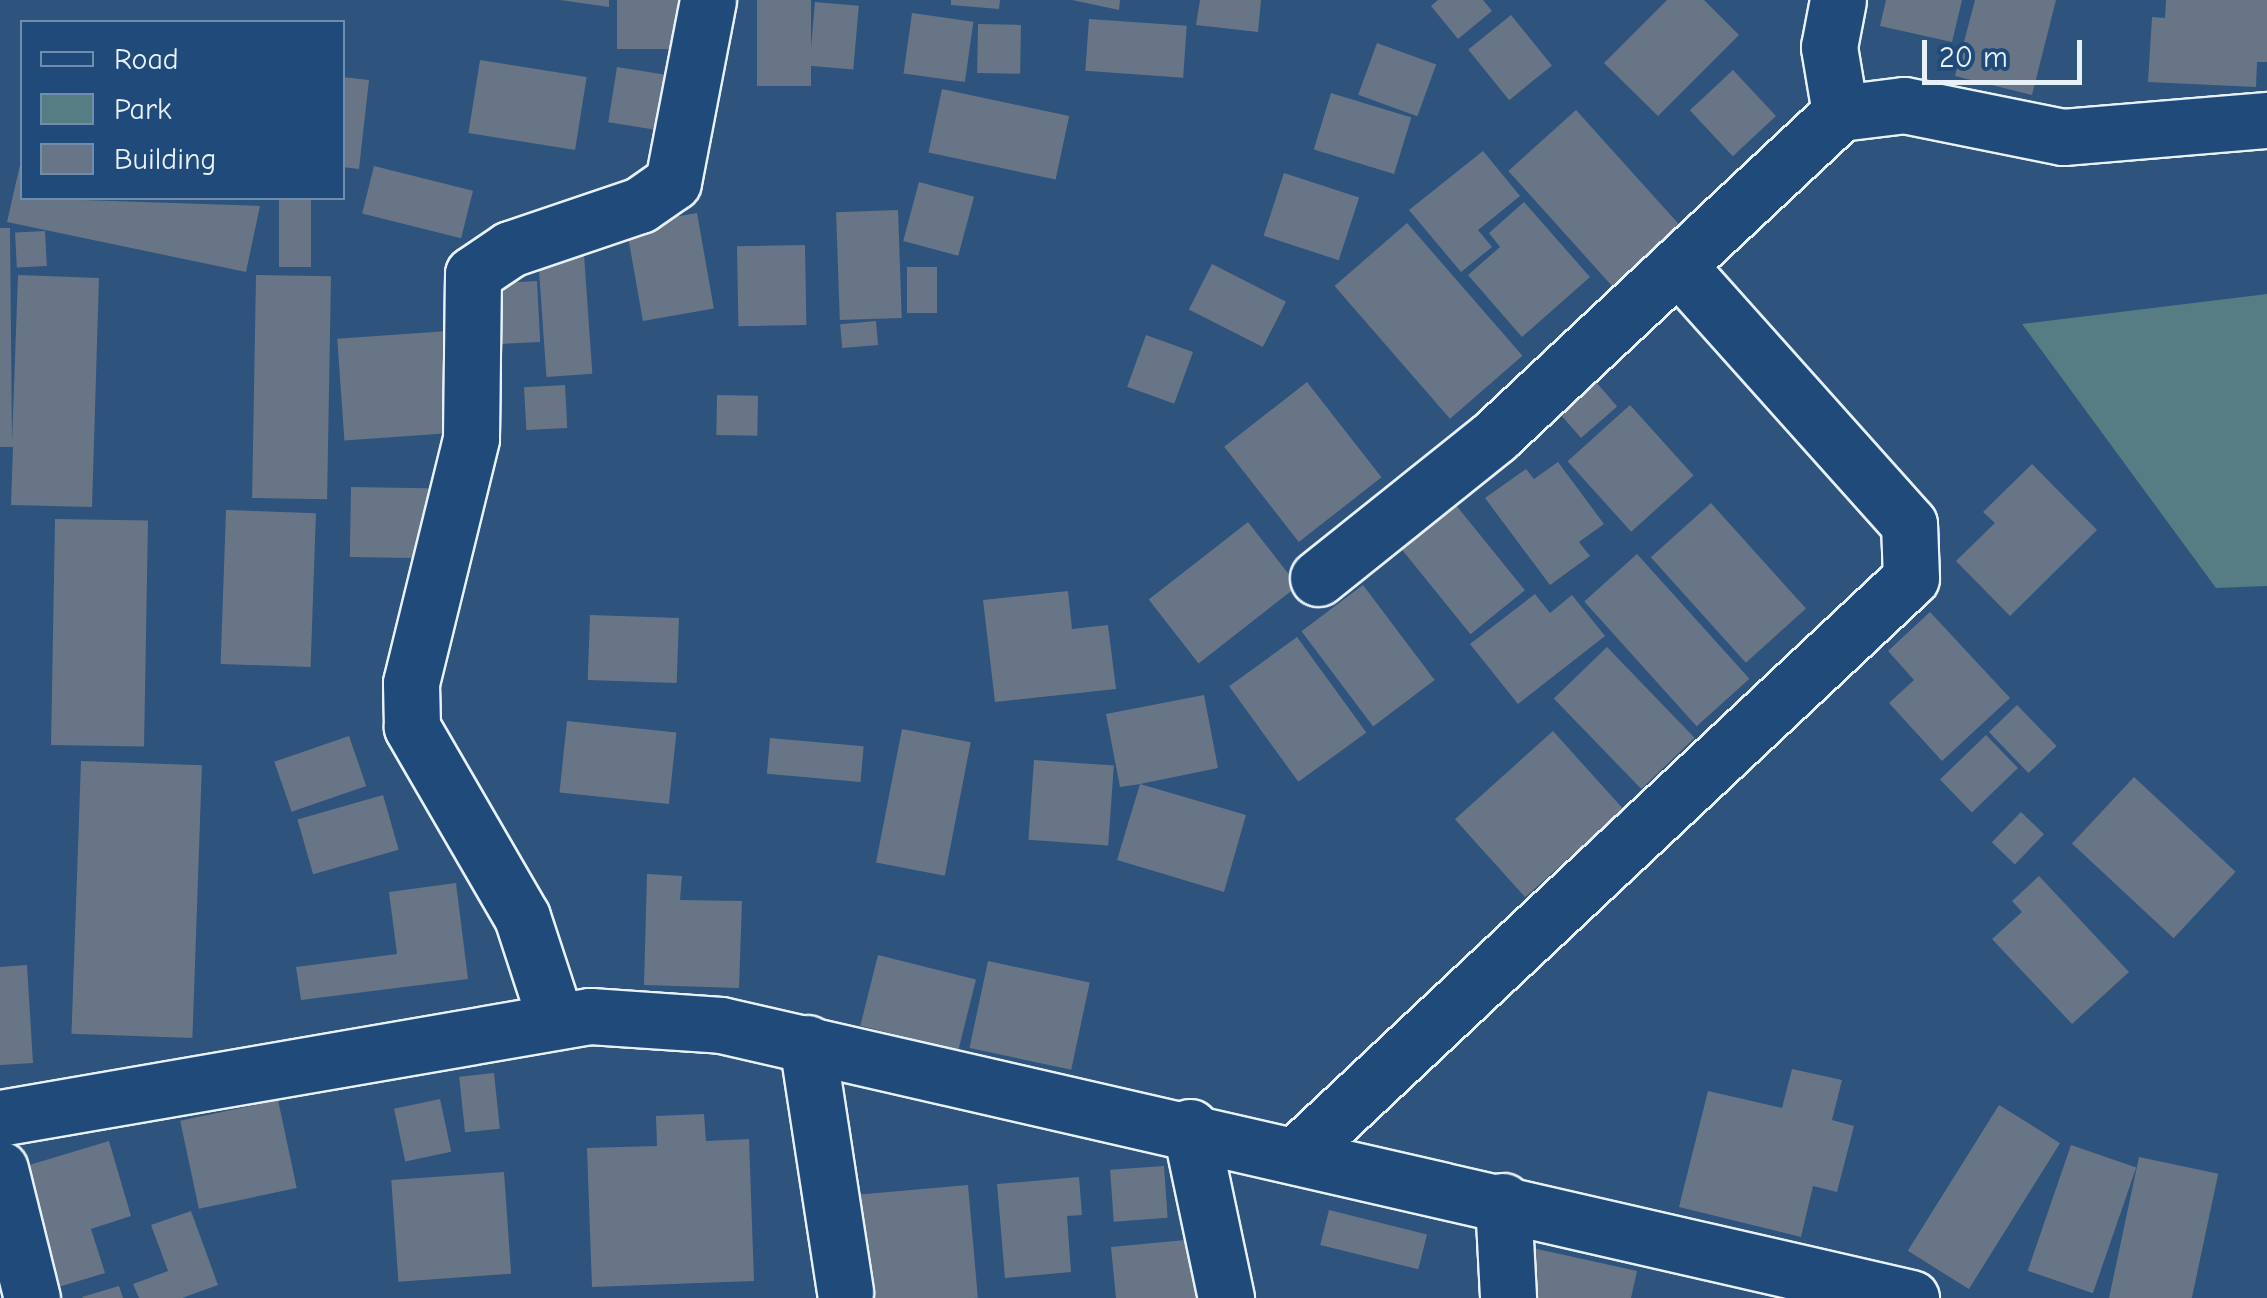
<!DOCTYPE html>
<html>
<head>
<meta charset="utf-8">
<style>
  body { margin:0 }
  #map { position:relative; width:2267px; height:1298px; overflow:hidden; background:#2e537d; font-family:"Comic Neue",sans-serif }
  div>[style] { position:absolute }
  [style*='--x'] { left:calc(var(--x)*1px); top:calc(var(--y)*1px); width:calc(var(--w)*1px); rotate:calc(var(--a)*1deg) }
  .green>* { inset:0; background:#557d83 }
  .building>* { inset:0; background:#687587; transform-origin:0 0 }
  .roads { filter:drop-shadow(2px 0 #e8f1f8) drop-shadow(-2px 0 #e8f1f8) drop-shadow(0 2px #e8f1f8) drop-shadow(0 -2px #e8f1f8) }
  .minor>* { height:55px; margin:-27.5px; padding:0 27.5px; transform-origin:27.5px; border-radius:27.5px; background:#1f4a7a }
  span { translate:-50% -50%; white-space:nowrap; text-align:center; line-height:1.15; -webkit-text-stroke:9px #1f4a7a; paint-order:stroke }
  .legend { position:absolute; left:20px; top:20px; width:325px; height:180px; box-sizing:border-box; background:#1f4a7a; border:2px solid #6f8dac; margin:0; padding:12px 18px; list-style:none; font-size:30px; color:#e8f1f8 }
  .legend li { display:flex; align-items:center; gap:20px; height:50px }
  .legend b { width:50px; border:2px solid #6f8dac }
  .scale { position:absolute; left:1922px; top:40px; width:160px; height:45px; box-sizing:border-box; border:5px solid #e8f1f8; border-top:0; padding-left:12px; font-size:30px; line-height:35px; white-space:nowrap; color:#e8f1f8; -webkit-text-stroke:8px #1f4a7a; paint-order:stroke }
</style>
</head>
<body>
<div id="map">
  <div class="green">
    <div style="clip-path:polygon(2267px 294px,2267px 586px,2216px 588px,2022px 324px)"></div>
  </div>
  <div class="building">
    <div style="clip-path:polygon(560px 0,609px 0,609px 7px)"></div>
    <div style="left:617px;top:0;width:62px;height:49px"></div>
    <div style="left:757px;top:0;width:54px;height:86px"></div>
    <div style="clip-path:polygon(951px 0,1000px 0,999px 9px,951px 5px)"></div>
    <div style="clip-path:polygon(1072px 0,1120px 0,1119px 10px)"></div>
    <div style="clip-path:polygon(1200px 0,1261px 0,1258px 32px,1196px 25px)"></div>
    <div style="clip-path:polygon(1438px 0,1483px 0,1492px 11px,1458px 39px,1431px 6px)"></div>
    <div style="clip-path:polygon(1667px 0,1704px 0,1739px 35px,1658px 116px,1604px 63px)"></div>
    <div style="clip-path:polygon(1886px 0,1962px 0,1952px 42px,1880px 26px)"></div>
    <div style="clip-path:polygon(1975px 0,2056px 0,2032px 95px,1955px 76px)"></div>
    <div style="clip-path:polygon(2166px 0,2267px 0,2267px 62px,2257px 62px,2256px 87px,2148px 82px,2152px 17px,2165px 18px)"></div>
    <div style="left:815px;top:2px;width:44px;height:64px;rotate:5deg"></div>
    <div style="left:912px;top:13px;width:62px;height:61px;rotate:8deg"></div>
    <div style="left:1511px;top:15px;width:65px;height:55px;rotate:51deg"></div>
    <div style="left:1089px;top:19px;width:98px;height:52px;rotate:4deg"></div>
    <div style="left:978px;top:24px;width:43px;height:49px;rotate:1deg"></div>
    <div style="left:1377px;top:43px;width:63px;height:55px;rotate:20deg"></div>
    <div style="left:480px;top:60px;width:108px;height:74px;rotate:9deg"></div>
    <div style="left:617px;top:67px;width:54px;height:56px;rotate:9deg"></div>
    <div style="left:1733px;top:70px;width:63px;height:59px;rotate:47deg"></div>
    <div style="clip-path:polygon(342px 77px,369px 80px,359px 169px,342px 167px)"></div>
    <div style="left:942px;top:89px;width:130px;height:65px;rotate:12deg"></div>
    <div style="left:1331px;top:93px;width:84px;height:59px;rotate:17deg"></div>
    <div style="left:1576px;top:110px;width:166px;height:91px;rotate:48deg"></div>
    <div style="clip-path:polygon(1483px 151px,1520px 196px,1478px 230px,1492px 247px,1461px 272px,1409px 210px)"></div>
    <div style="clip-path:polygon(22px 156px,22px 198px,260px 206px,246px 272px,7px 222px)"></div>
    <div style="left:374px;top:166px;width:102px;height:49px;rotate:14deg"></div>
    <div style="left:1284px;top:173px;width:79px;height:66px;rotate:18deg"></div>
    <div style="left:919px;top:182px;width:57px;height:61px;rotate:15deg"></div>
    <div style="left:279px;top:198px;width:32px;height:69px"></div>
    <div style="clip-path:polygon(1524px 202px,1590px 277px,1522px 337px,1468px 275px,1500px 247px,1489px 233px)"></div>
    <div style="left:898px;top:210px;width:108px;height:62px;rotate:88deg"></div>
    <div style="left:697px;top:213px;width:97px;height:72px;rotate:80deg"></div>
    <div style="left:1407px;top:223px;width:176px;height:96px;rotate:49deg"></div>
    <div style="clip-path:polygon(0 228px,10px 228px,12px 442px,18px 275px,99px 278px,92px 507px,11px 505px,13px 447px,0 447px)"></div>
    <div style="left:45px;top:231px;width:35px;height:30px;rotate:87deg"></div>
    <div style="left:583px;top:240px;width:134px;height:46px;rotate:86deg"></div>
    <div style="left:805px;top:245px;width:80px;height:68px;rotate:89deg"></div>
    <div style="left:1212px;top:264px;width:83px;height:51px;rotate:27deg"></div>
    <div style="left:937px;top:267px;width:46px;height:30px;rotate:90deg"></div>
    <div style="left:256px;top:275px;width:75px;height:223px;rotate:1deg"></div>
    <div style="left:537px;top:281px;width:61px;height:54px;rotate:87deg"></div>
    <div style="left:876px;top:321px;width:24px;height:36px;rotate:85deg"></div>
    <div style="left:448px;top:331px;width:102px;height:111px;rotate:86deg"></div>
    <div style="left:1146px;top:335px;width:50px;height:55px;rotate:20deg"></div>
    <div style="left:1589px;top:374px;width:43px;height:48px;rotate:49deg"></div>
    <div style="left:1307px;top:382px;width:121px;height:105px;rotate:52deg"></div>
    <div style="left:565px;top:385px;width:43px;height:41px;rotate:87deg"></div>
    <div style="left:717px;top:395px;width:41px;height:40px;rotate:1deg"></div>
    <div style="left:1630px;top:405px;width:95px;height:84px;rotate:48deg"></div>
    <div style="clip-path:polygon(1558px 462px,1604px 524px,1579px 542px,1590px 556px,1550px 585px,1485px 498px,1526px 469px,1534px 479px)"></div>
    <div style="clip-path:polygon(2032px 464px,2097px 530px,2010px 616px,1956px 561px,1995px 523px,1983px 512px)"></div>
    <div style="left:351px;top:487px;width:77px;height:70px;rotate:1deg"></div>
    <div style="left:1711px;top:503px;width:142px;height:81px;rotate:48deg"></div>
    <div style="left:1455px;top:504px;width:111px;height:70px;rotate:51deg"></div>
    <div style="left:226px;top:510px;width:90px;height:154px;rotate:2deg"></div>
    <div style="left:55px;top:519px;width:93px;height:226px;rotate:1deg"></div>
    <div style="left:1248px;top:522px;width:81px;height:126px;rotate:52deg"></div>
    <div style="left:1637px;top:554px;width:168px;height:71px;rotate:48deg"></div>
    <div style="left:1363px;top:585px;width:119px;height:77px;rotate:53deg"></div>
    <div style="clip-path:polygon(1068px 591px,1072px 629px,1108px 625px,1116px 689px,995px 702px,983px 600px)"></div>
    <div style="clip-path:polygon(1535px 594px,1550px 613px,1572px 595px,1605px 636px,1518px 704px,1470px 644px)"></div>
    <div style="clip-path:polygon(1930px 612px,2010px 698px,1942px 761px,1889px 703px,1914px 680px,1888px 651px)"></div>
    <div style="left:590px;top:615px;width:89px;height:65px;rotate:2deg"></div>
    <div style="left:1297px;top:637px;width:118px;height:84px;rotate:54deg"></div>
    <div style="left:1607px;top:647px;width:126px;height:74px;rotate:46deg"></div>
    <div style="clip-path:polygon(1204px 695px,1218px 768px,1140px 784px,1246px 815px,1224px 892px,1117px 860px,1140px 784px,1120px 787px,1106px 714px)"></div>
    <div style="left:2017px;top:705px;width:57px;height:39px;rotate:46deg"></div>
    <div style="left:567px;top:721px;width:110px;height:72px;rotate:6deg"></div>
    <div style="left:902px;top:729px;width:70px;height:136px;rotate:11deg"></div>
    <div style="left:1553px;top:731px;width:105px;height:132px;rotate:48deg"></div>
    <div style="left:1986px;top:735px;width:46px;height:64px;rotate:46deg"></div>
    <div style="left:349px;top:736px;width:53px;height:79px;rotate:71deg"></div>
    <div style="left:770px;top:738px;width:94px;height:36px;rotate:5deg"></div>
    <div style="left:1034px;top:760px;width:80px;height:80px;rotate:4deg"></div>
    <div style="left:81px;top:761px;width:121px;height:273px;rotate:2deg"></div>
    <div style="left:2134px;top:777px;width:139px;height:91px;rotate:43deg"></div>
    <div style="left:383px;top:795px;width:57px;height:89px;rotate:74deg"></div>
    <div style="left:2021px;top:812px;width:32px;height:42px;rotate:44deg"></div>
    <div style="clip-path:polygon(647px 874px,682px 876px,680px 900px,742px 901px,739px 988px,644px 985px)"></div>
    <div style="clip-path:polygon(2039px 876px,2129px 972px,2072px 1024px,1992px 939px,2022px 912px,2012px 901px)"></div>
    <div style="clip-path:polygon(456px 883px,468px 979px,301px 1000px,296px 967px,397px 954px,389px 892px)"></div>
    <div style="left:878px;top:955px;width:101px;height:73px;rotate:14deg"></div>
    <div style="left:988px;top:961px;width:104px;height:89px;rotate:12deg"></div>
    <div style="clip-path:polygon(27px 965px,33px 1063px,0 1065px,0 967px)"></div>
    <div style="clip-path:polygon(1792px 1069px,1842px 1080px,1832px 1120px,1854px 1126px,1837px 1192px,1813px 1186px,1801px 1237px,1679px 1207px,1708px 1091px,1782px 1108px)"></div>
    <div style="left:494px;top:1073px;width:56px;height:35px;rotate:84deg"></div>
    <div style="left:440px;top:1099px;width:54px;height:47px;rotate:78deg"></div>
    <div style="left:278px;top:1100px;width:90px;height:100px;rotate:78deg"></div>
    <div style="left:1999px;top:1105px;width:72px;height:172px;rotate:32deg"></div>
    <div style="clip-path:polygon(704px 1114px,706px 1141px,749px 1139px,754px 1281px,592px 1287px,587px 1148px,657px 1146px,656px 1116px)"></div>
    <div style="clip-path:polygon(109px 1141px,131px 1216px,91px 1229px,105px 1273px,42px 1292px,6px 1172px)"></div>
    <div style="left:2071px;top:1145px;width:69px;height:133px;rotate:19deg"></div>
    <div style="left:2139px;top:1157px;width:81px;height:144px;rotate:12deg"></div>
    <div style="left:1164px;top:1166px;width:52px;height:54px;rotate:86deg"></div>
    <div style="left:504px;top:1172px;width:102px;height:113px;rotate:86deg"></div>
    <div style="clip-path:polygon(1079px 1177px,1082px 1215px,1067px 1216px,1071px 1272px,1005px 1278px,997px 1184px)"></div>
    <div style="left:968px;top:1185px;width:113px;height:114px;rotate:85deg"></div>
    <div style="left:1329px;top:1210px;width:101px;height:36px;rotate:14deg"></div>
    <div style="clip-path:polygon(191px 1211px,218px 1285px,182px 1298px,139px 1298px,133px 1284px,168px 1271px,151px 1225px)"></div>
    <div style="clip-path:polygon(1196px 1239px,1201px 1298px,1116px 1298px,1111px 1247px)"></div>
    <div style="clip-path:polygon(1528px 1247px,1637px 1271px,1631px 1298px,1518px 1298px)"></div>
    <div style="clip-path:polygon(119px 1286px,123px 1298px,83px 1298px,82px 1297px)"></div>
  </div>
  <div class="roads">
    <div class="minor">
      <div style="--x:1838;--y:0;--w:48;--a:100.8"></div>
      <div style="--x:1829;--y:47;--w:67;--a:80.5"></div>
      <div style="--x:1318;--y:578;--w:227;--a:-38.7"></div>
      <div style="--x:1495;--y:436;--w:473;--a:-43.1"></div>
      <div style="--x:1840;--y:113;--w:64;--a:-7.1"></div>
      <div style="--x:1904;--y:105;--w:162;--a:11.4"></div>
      <div style="--x:2063;--y:137;--w:205;--a:-4.8"></div>
      <div style="--x:556;--y:1021;--w:109;--a:-108.1"></div>
      <div style="--x:522;--y:917;--w:220;--a:-120.1"></div>
      <div style="--x:412;--y:727;--w:44;--a:-91.3"></div>
      <div style="--x:411;--y:683;--w:252;--a:-76.2"></div>
      <div style="--x:471;--y:438;--w:164;--a:-89.3"></div>
      <div style="--x:473;--y:274;--w:45;--a:-34"></div>
      <div style="--x:510;--y:249;--w:137;--a:-18.7"></div>
      <div style="--x:640;--y:205;--w:40;--a:-34.9"></div>
      <div style="--x:673;--y:182;--w:185;--a:-79.1"></div>
      <div style="--x:807;--y:1043;--w:252;--a:81.3"></div>
      <div style="--x:0;--y:1118;--w:599;--a:-9.81"></div>
      <div style="--x:590;--y:1016;--w:131;--a:3.9"></div>
      <div style="--x:721;--y:1025;--w:1221;--a:12.92"></div>
      <div style="--x:1190;--y:1127;--w:175;--a:78.1"></div>
      <div style="--x:1298;--y:1153;--w:840;--a:-43.17"></div>
      <div style="--x:1911;--y:578;--w:54;--a:-92.1"></div>
      <div style="--x:1909;--y:524;--w:342;--a:-131.8"></div>
      <div style="--x:0;--y:1169;--w:133;--a:76.1"></div>
      <div style="--x:1503;--y:1201;--w:97;--a:87"></div>
    </div>
  </div>
  <ul class="legend">
  <li><b style="height:12px;background:#1f4a7a"></b>Road</li>
  <li><b style="height:28px;background:#557d83"></b>Park</li>
  <li><b style="height:28px;background:#687587"></b>Building</li>
  </ul>
  <div class="scale">20 m</div>
</div>
</body>
</html>
